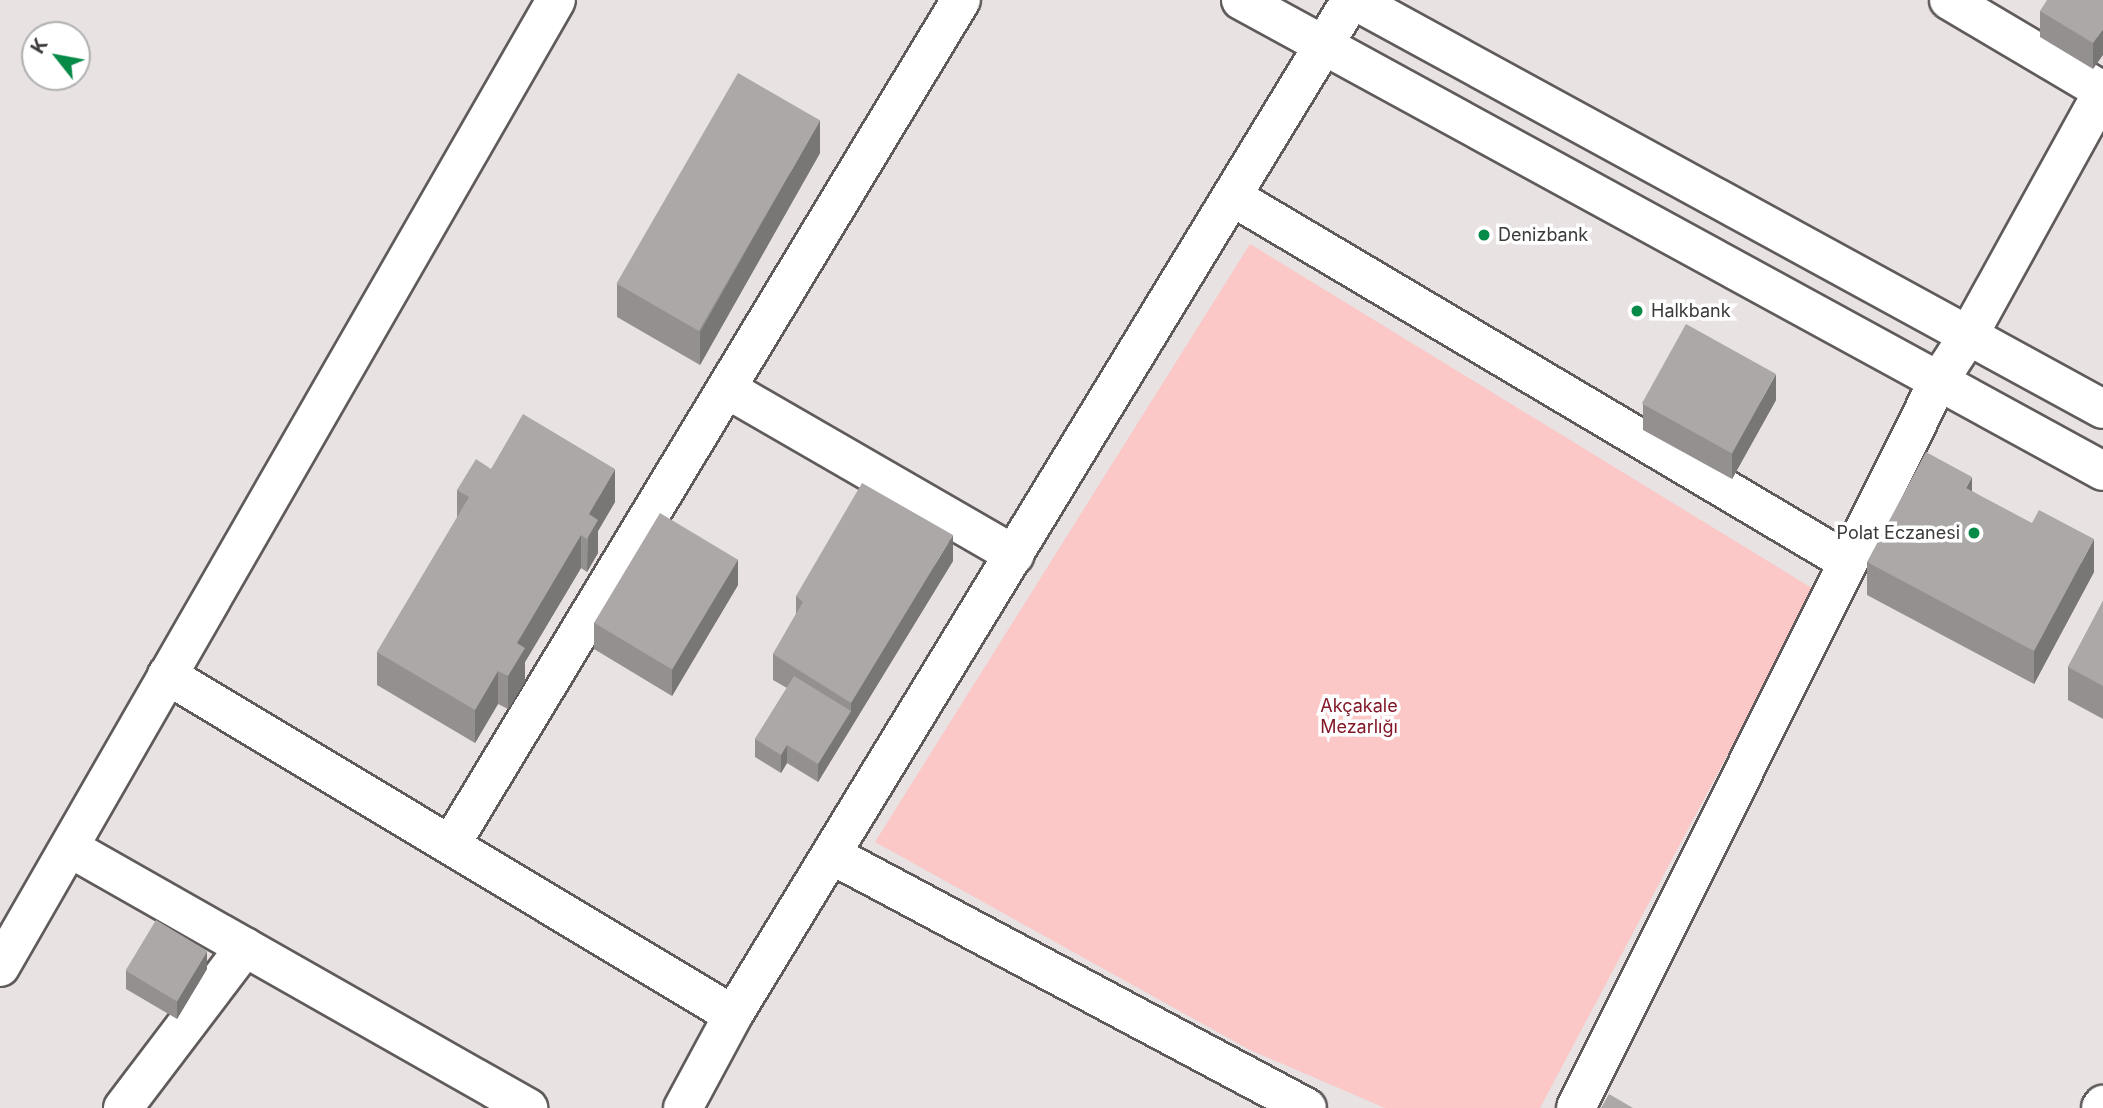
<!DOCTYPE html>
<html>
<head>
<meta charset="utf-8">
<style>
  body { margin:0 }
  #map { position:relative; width:2103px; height:1108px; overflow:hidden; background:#e8e2e2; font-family:Inter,sans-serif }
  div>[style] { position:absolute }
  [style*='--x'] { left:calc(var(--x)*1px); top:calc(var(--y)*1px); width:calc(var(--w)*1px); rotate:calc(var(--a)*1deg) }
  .green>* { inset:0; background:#fbc7c7 }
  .roads { filter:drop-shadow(2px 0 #605b5b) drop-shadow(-2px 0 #605b5b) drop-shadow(0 2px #605b5b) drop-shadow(0 -2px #605b5b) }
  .street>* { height:38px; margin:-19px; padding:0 19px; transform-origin:19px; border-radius:19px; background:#fff }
  .secondary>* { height:38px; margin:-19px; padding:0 19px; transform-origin:19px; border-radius:19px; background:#fff }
  .wall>* { inset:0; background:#959090 }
  .shaded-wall>* { inset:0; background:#797676 }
  .building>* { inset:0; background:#ada8a8; transform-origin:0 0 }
  .dots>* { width:19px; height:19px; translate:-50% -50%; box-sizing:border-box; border:4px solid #fff; border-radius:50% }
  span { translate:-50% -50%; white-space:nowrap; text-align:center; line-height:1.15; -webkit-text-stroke:7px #fff; paint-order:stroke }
  .poi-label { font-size:18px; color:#3c3939 }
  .left { translate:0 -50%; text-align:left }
  .right { translate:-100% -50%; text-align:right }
  .park-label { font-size:18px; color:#821827 }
  .north { position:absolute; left:21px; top:21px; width:70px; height:70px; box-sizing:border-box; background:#fff; border:2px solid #b1b0b0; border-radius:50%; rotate:301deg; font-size:19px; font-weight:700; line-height:28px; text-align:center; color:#3c3939 }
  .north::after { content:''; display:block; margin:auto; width:24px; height:32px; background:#068a47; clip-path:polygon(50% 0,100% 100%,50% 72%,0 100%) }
</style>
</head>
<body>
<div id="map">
  <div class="green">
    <div style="clip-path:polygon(1250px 244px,1815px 590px,1540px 1108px,1385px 1108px,1250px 1050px,875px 842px)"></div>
  </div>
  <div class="roads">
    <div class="street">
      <div style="--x:1949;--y:0;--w:179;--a:30.6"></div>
      <div style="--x:1233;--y:197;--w:715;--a:30.69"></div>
      <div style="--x:727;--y:389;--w:332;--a:30"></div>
      <div style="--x:167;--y:675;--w:660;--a:30.99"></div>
      <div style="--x:451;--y:844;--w:986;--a:-58.86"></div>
      <div style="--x:70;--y:848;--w:527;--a:29.58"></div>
      <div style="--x:832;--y:855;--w:538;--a:28.04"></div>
      <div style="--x:0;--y:967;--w:1115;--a:-60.1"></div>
      <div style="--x:123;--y:1108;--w:202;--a:-52.8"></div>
      <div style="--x:683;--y:1108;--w:106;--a:-61.7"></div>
      <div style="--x:733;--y:1015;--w:1188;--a:-58.66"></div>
      <div style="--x:1576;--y:1108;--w:811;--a:-63.5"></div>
      <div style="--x:1938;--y:382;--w:55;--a:-56.9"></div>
      <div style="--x:1968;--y:336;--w:280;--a:-61.1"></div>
      <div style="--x:2101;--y:1108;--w:4;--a:-56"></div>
    </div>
    <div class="secondary">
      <div style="--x:1241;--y:0;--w:982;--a:28.65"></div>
      <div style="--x:1354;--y:0;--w:853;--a:28.64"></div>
    </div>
  </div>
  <div class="wall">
    <div style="clip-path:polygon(2103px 0,2093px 69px,2040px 37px,2040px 11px)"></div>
    <div style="clip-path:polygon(820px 153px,700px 365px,617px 317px,617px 284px)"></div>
    <div style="clip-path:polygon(1776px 400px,1732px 479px,1643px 430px,1643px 404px)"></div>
    <div style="clip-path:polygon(491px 469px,615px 502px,598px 531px,598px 553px,587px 572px,581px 568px,525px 662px,525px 681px,508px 709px,498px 704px,475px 743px,377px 685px,377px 652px,457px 518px,457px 490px)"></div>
    <div style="clip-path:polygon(1972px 491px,2094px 572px,2034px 684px,1867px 595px,1867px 562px)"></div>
    <div style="clip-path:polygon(953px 561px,818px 782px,787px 763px,781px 773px,755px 757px,755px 739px,787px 688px,773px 680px,773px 654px,796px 614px,796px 596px)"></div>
    <div style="clip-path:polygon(738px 585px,672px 696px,594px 649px,594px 623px)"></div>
    <div style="clip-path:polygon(2103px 601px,2103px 719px,2068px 700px,2068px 667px)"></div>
    <div style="clip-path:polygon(207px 969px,177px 1019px,126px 989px,126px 971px)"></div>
  </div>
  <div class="shaded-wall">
    <div style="clip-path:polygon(2103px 29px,2103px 55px,2093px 69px,2093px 43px)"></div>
    <div style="clip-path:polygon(820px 120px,820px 153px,700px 365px,700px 332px)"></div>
    <div style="clip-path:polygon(1776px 374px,1776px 400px,1732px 479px,1732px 453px)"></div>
    <div style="clip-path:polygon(615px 469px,615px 502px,598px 531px,598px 553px,587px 572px,589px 514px)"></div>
    <div style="clip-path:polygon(1972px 477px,1972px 510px,1966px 488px)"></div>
    <div style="clip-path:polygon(581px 535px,581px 568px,525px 662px,525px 681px,508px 709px,508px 676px,517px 643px)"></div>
    <div style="clip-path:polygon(953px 535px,953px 561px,818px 782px,818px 764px,851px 711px,851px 703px)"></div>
    <div style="clip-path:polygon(2094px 539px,2094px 572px,2034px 684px,2034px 651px)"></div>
    <div style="clip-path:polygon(738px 559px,738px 585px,672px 696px,672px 670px)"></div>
    <div style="clip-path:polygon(498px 671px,498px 704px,475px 743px,475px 710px)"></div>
    <div style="clip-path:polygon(787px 745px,787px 763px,781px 773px,781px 755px)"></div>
    <div style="clip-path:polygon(207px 951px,207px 969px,177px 1019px,177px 1001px)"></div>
  </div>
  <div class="building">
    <div style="clip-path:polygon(2047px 0,2103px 0,2103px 29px,2093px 43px,2040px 11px)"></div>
    <div style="left:738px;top:73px;width:95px;height:243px;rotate:30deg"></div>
    <div style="left:1686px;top:324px;width:103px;height:91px;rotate:29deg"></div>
    <div style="clip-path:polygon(523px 414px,615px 469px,589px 514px,598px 520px,587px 539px,581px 535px,517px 643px,525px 648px,508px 676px,498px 671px,475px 710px,377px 652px,469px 497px,457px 490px,476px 459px,491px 469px)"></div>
    <div style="clip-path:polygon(1926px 452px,1972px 477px,1966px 488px,2032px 523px,2039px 510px,2094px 539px,2034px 651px,1867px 562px)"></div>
    <div style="clip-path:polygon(862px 483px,953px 535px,851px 703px,773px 654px,803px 602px,796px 596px)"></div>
    <div style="left:660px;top:513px;width:91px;height:128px;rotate:31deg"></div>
    <div style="clip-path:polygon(2103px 601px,2103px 686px,2068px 667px)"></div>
    <div style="clip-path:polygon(794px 676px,851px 711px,818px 764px,787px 745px,781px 755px,755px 739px)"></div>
    <div style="left:156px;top:920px;width:60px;height:59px;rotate:31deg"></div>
    <div style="clip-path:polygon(1609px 1094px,1633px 1108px,1601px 1108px)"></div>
  </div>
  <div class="dots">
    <div style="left:1484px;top:235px;background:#068a47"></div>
    <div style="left:1637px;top:311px;background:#068a47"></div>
    <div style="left:1974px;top:533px;background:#068a47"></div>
  </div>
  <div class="poi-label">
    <span class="left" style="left:1498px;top:235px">Denizbank</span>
    <span class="left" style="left:1651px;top:311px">Halkbank</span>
    <span class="right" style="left:1960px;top:533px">Polat Eczanesi</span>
  </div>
  <div class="park-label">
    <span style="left:1359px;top:717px">Akçakale<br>Mezarlığı</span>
  </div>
  <div class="north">K</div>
</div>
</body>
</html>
